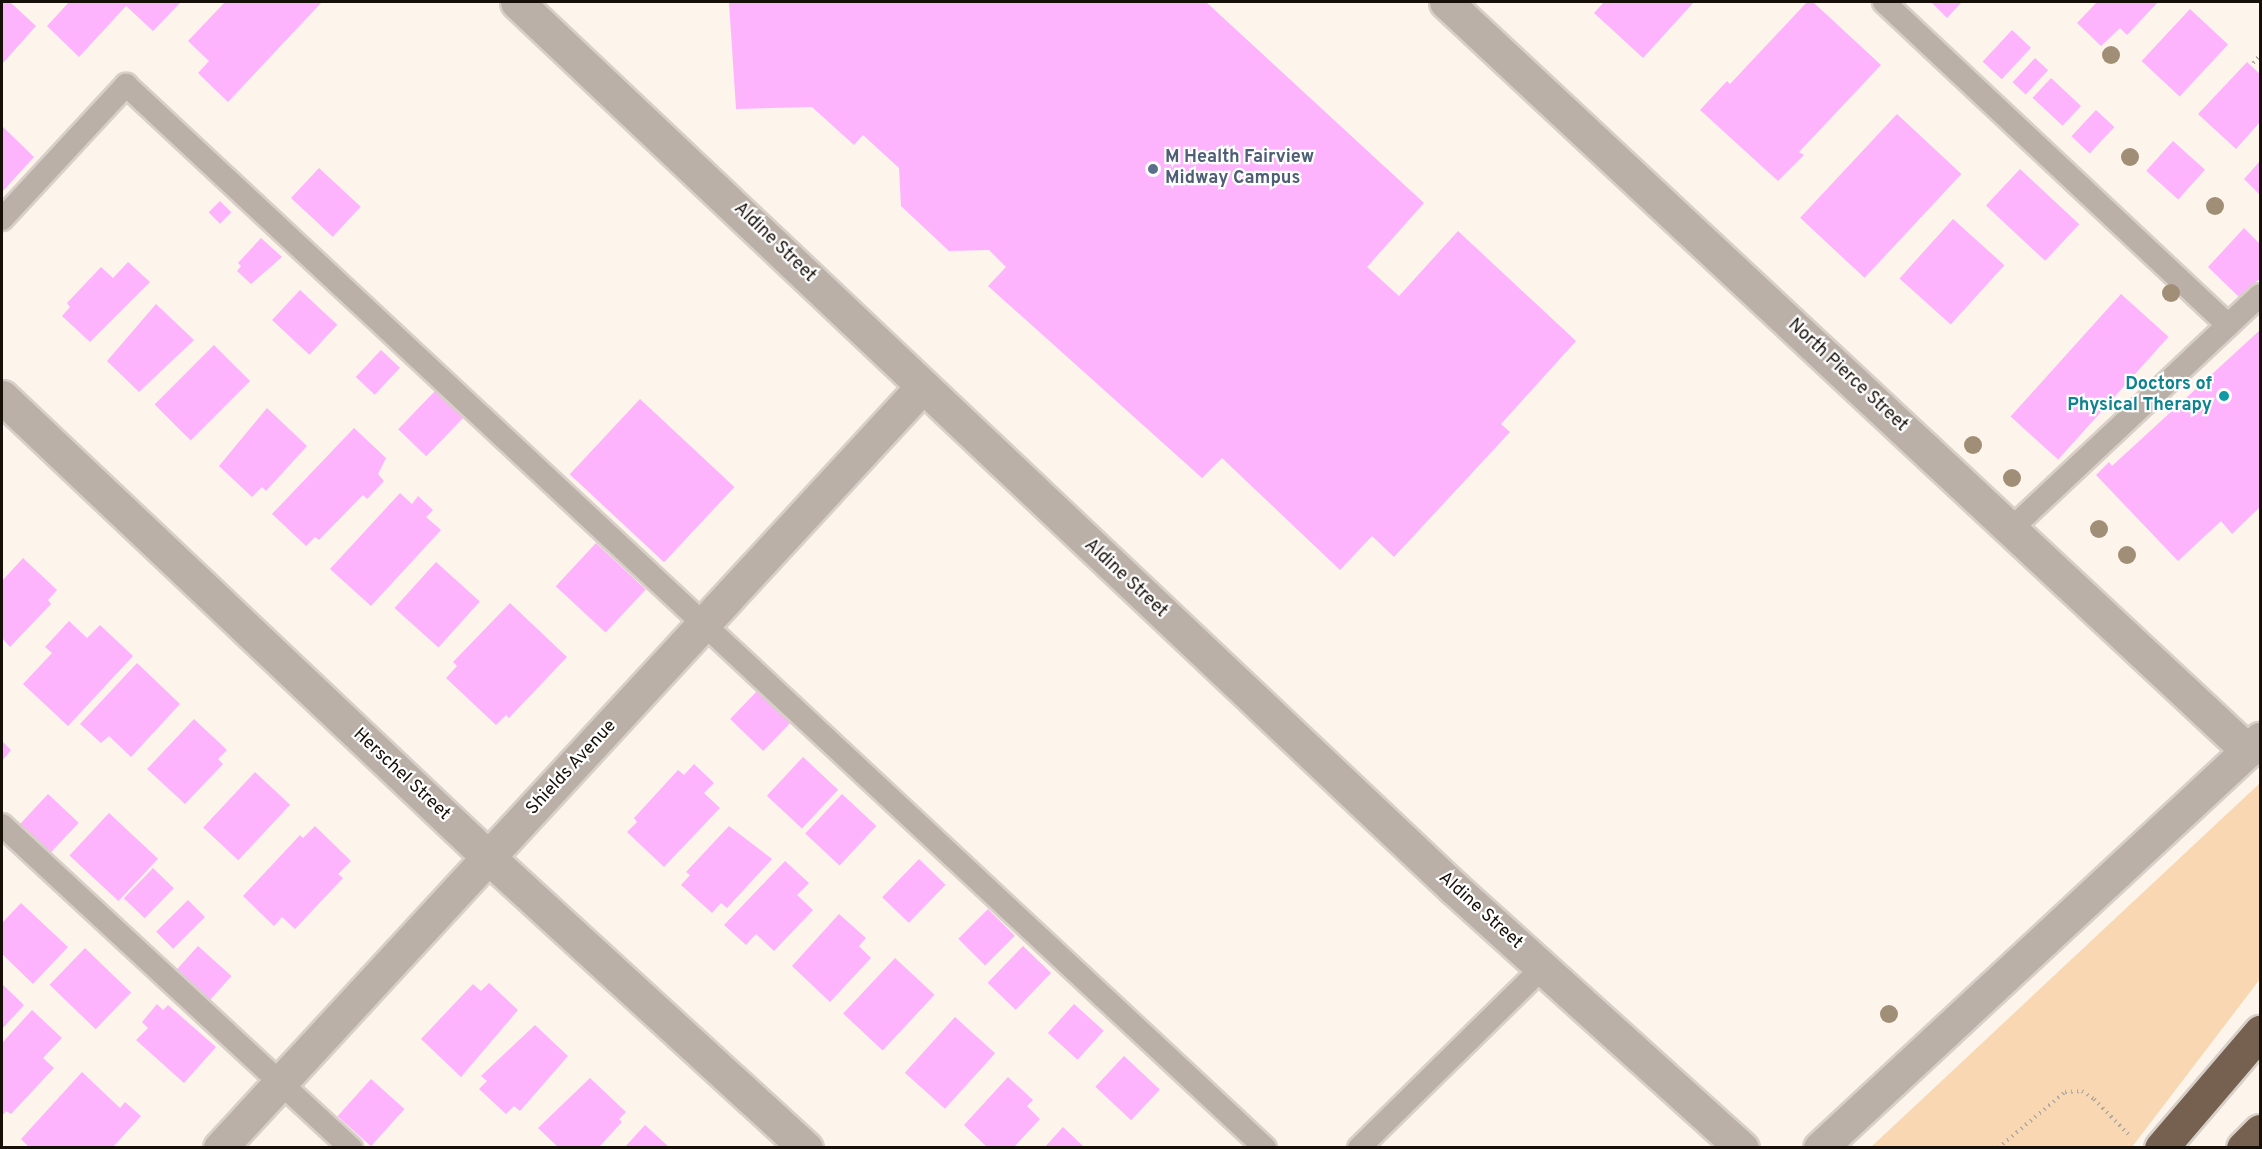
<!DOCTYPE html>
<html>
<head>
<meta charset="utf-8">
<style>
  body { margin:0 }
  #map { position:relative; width:2262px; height:1149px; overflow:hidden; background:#fdf5ec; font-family:Overpass,sans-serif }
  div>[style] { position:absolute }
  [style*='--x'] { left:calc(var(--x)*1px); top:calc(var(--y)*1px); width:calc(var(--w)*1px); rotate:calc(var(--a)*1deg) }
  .green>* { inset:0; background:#f8d7b2 }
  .building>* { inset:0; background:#feb4fd; transform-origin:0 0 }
  .path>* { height:4px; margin-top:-2px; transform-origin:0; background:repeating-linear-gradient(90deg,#b3aba3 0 1.5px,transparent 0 6px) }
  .roads { filter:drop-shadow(2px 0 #d8d0c8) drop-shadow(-2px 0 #d8d0c8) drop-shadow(0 2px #d8d0c8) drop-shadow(0 -2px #d8d0c8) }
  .service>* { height:22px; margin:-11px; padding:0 11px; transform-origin:11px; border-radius:11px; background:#bbb0a8 }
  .minor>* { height:33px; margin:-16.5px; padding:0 16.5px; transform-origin:16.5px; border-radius:16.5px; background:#bbb0a8 }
  .tertiary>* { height:33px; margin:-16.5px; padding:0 16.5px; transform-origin:16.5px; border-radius:16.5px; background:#bbb0a8 }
  .motorway>* { height:33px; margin:-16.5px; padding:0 16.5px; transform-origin:16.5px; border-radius:16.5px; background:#766151 }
  .trees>* { width:18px; height:18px; margin:-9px; border-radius:50%; background:#a18e77 }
  .dots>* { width:16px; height:16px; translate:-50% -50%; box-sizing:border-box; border:3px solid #fff; border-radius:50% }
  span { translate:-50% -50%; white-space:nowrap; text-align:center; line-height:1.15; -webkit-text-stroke:4.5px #fff; paint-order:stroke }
  .service-label { font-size:18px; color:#4e5e75; font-weight:700 }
  .left { translate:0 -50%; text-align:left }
  .street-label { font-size:18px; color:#171009 }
  .culture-label { font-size:18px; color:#0d838f; font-weight:700 }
  .right { translate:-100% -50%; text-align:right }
  .frame { position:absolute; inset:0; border:3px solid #171009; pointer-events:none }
</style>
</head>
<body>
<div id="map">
  <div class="green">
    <div style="clip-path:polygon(2260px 783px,2260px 979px,2132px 1147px,1871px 1147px)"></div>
  </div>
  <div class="building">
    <div style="clip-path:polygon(2px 2px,10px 2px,36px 26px,2px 64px)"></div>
    <div style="clip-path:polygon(69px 2px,181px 2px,153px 31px,126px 6px,79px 57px,47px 26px)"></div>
    <div style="clip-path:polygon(225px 2px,322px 2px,228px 102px,198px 73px,209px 61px,188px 41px)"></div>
    <div style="clip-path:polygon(1206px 2px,1424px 203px,1367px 267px,1399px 296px,1458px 231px,1576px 341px,1501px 424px,1510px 432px,1394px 557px,1372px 536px,1340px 570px,1222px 458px,1202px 478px,988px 286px,1006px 267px,989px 250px,949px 251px,901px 206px,899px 168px,863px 135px,854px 145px,812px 107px,736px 109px,729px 3px)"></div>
    <div style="clip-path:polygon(1604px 2px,1694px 2px,1643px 58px,1594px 13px)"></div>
    <div style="clip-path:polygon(1807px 2px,1813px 2px,1881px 65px,1799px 152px,1804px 155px,1778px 181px,1700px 110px,1727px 81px,1730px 84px)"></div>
    <div style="clip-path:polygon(1931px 2px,1962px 2px,1947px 18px)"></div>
    <div style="clip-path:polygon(2097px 2px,2158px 2px,2127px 35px,2120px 28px,2101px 46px,2077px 23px)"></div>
    <div style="left:2190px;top:9px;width:52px;height:71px;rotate:43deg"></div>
    <div style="left:2012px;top:30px;width:26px;height:43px;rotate:43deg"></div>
    <div style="left:2035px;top:58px;width:18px;height:33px;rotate:43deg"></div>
    <div style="clip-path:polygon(2247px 62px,2260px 74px,2260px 122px,2236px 149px,2198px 114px)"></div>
    <div style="left:2051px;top:78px;width:41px;height:27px;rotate:43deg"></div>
    <div style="left:2096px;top:110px;width:25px;height:36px;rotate:43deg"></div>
    <div style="left:1897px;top:114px;width:88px;height:142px;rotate:43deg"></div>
    <div style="clip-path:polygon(2px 126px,34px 157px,2px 192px)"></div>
    <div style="left:2173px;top:141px;width:43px;height:40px;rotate:42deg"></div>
    <div style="clip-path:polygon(2260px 161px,2260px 195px,2244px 179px)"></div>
    <div style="left:319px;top:168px;width:57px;height:41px;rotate:43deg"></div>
    <div style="left:2020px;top:169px;width:81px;height:50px;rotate:43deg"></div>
    <div style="left:220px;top:201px;width:16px;height:16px;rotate:45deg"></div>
    <div style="left:1953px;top:219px;width:69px;height:80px;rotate:42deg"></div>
    <div style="clip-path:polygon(2244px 228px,2260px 244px,2260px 278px,2241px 299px,2208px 267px)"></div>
    <div style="clip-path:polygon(261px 238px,282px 257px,251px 284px,237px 271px,241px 266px,238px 263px)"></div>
    <div style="clip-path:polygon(128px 262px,150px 282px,90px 342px,62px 316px,70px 307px,67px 303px,101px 267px,113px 278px)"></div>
    <div style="left:300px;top:290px;width:51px;height:41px;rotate:43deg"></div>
    <div style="left:2121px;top:294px;width:64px;height:165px;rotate:42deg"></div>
    <div style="clip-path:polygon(156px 304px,194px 340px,139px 392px,107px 361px)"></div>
    <div style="clip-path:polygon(2260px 330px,2260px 507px,2232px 534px,2221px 521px,2178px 561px,2096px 475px,2109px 462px,2112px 466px)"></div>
    <div style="left:214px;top:345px;width:51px;height:84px;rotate:45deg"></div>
    <div style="left:381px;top:350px;width:26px;height:37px;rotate:43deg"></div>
    <div style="left:435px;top:391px;width:39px;height:53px;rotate:44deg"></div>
    <div style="left:640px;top:399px;width:129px;height:103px;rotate:43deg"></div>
    <div style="clip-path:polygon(267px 408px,307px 446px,266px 491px,262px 487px,252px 497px,219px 466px)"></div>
    <div style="clip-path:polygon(354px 428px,386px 458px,378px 474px,384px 481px,367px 499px,363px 495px,319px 540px,315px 537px,306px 546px,272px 514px)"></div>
    <div style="clip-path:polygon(400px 493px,412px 504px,418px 496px,433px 510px,426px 517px,441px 530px,371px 606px,330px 569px)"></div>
    <div style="left:596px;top:543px;width:68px;height:59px;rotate:43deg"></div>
    <div style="clip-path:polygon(23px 558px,57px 590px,48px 600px,51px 604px,10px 647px,2px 638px,2px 581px)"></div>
    <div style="left:436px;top:562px;width:59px;height:62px;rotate:42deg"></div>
    <div style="clip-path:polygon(510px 603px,567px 657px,509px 718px,506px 715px,496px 725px,446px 678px,457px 666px,453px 662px)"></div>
    <div style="clip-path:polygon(69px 621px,87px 638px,100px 625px,133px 656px,68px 726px,23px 684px,52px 653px,45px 647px)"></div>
    <div style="clip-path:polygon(137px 663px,180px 704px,131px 757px,109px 736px,101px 743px,80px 724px)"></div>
    <div style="left:760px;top:688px;width:46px;height:43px;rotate:44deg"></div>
    <div style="clip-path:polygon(194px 719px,227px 750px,218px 759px,223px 764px,185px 804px,147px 769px)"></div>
    <div style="clip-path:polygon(2px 741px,11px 750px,2px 761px)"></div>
    <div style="left:803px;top:757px;width:48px;height:53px;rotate:43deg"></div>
    <div style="clip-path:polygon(694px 764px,714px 783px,704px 793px,720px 808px,664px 867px,627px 832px,637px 822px,634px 818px,678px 770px,684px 775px)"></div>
    <div style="left:255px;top:772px;width:48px;height:76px;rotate:43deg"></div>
    <div style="left:48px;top:794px;width:42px;height:43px;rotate:43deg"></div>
    <div style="left:842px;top:794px;width:47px;height:54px;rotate:43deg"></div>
    <div style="left:109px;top:813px;width:67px;height:58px;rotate:43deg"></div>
    <div style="clip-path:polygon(315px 826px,351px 861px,338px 874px,343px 878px,295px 929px,282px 917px,274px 926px,243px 896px,300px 835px,303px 838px)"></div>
    <div style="clip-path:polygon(729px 826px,772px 859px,727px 908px,721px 903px,712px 913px,681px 885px,690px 875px,686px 872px)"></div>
    <div style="left:919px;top:859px;width:37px;height:53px;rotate:44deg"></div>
    <div style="clip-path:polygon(785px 861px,809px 883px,797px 895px,813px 910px,774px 951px,756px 934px,746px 945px,724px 925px)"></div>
    <div style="left:153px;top:868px;width:29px;height:42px;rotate:44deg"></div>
    <div style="left:188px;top:900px;width:24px;height:45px;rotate:45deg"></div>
    <div style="clip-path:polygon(21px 903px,68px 947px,33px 984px,2px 954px,2px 923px)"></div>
    <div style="left:988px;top:909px;width:38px;height:42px;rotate:45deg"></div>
    <div style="clip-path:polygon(839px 914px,866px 938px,859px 946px,871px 958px,830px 1002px,792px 966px)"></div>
    <div style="left:198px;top:946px;width:45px;height:33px;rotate:42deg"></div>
    <div style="left:1023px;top:946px;width:39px;height:51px;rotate:44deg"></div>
    <div style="left:85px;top:948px;width:64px;height:51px;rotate:44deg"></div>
    <div style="left:895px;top:958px;width:54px;height:76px;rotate:43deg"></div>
    <div style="clip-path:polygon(489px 983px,518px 1010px,461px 1077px,421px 1039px,473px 984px,481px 991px)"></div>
    <div style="clip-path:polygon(2px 984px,24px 1005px,2px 1029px)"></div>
    <div style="clip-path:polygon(157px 1004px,163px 1010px,168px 1005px,216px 1047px,184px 1083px,136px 1040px,148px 1028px,142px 1022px)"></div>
    <div style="left:1074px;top:1004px;width:40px;height:39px;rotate:42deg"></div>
    <div style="clip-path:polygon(32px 1010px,62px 1038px,43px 1058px,54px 1068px,11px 1114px,6px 1111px,2px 1116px,2px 1043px)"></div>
    <div style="left:955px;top:1017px;width:54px;height:75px;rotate:42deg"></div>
    <div style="clip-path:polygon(535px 1025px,568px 1056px,520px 1111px,514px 1106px,506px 1114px,479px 1089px,487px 1081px,481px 1076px)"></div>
    <div style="left:1124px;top:1056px;width:49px;height:42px;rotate:43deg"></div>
    <div style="clip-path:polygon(82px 1072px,120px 1108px,125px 1102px,141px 1116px,112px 1148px,30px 1148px,21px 1139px)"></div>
    <div style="clip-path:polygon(1008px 1077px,1033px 1100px,1027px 1106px,1040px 1119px,1013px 1148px,988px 1148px,964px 1125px)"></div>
    <div style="clip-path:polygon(590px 1078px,626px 1112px,619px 1119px,622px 1122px,598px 1148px,559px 1148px,538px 1128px)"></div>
    <div style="left:371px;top:1079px;width:45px;height:50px;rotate:42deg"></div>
    <div style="clip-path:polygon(645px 1125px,670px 1148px,624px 1148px)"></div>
    <div style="clip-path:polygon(1063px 1127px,1085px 1148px,1044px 1148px)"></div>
  </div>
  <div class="path">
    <div style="--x:2253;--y:63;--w:11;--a:-49"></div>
    <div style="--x:1998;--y:1148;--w:87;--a:-39.9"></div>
    <div style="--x:2065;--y:1092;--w:17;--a:-3"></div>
    <div style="--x:2082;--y:1091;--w:14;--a:34"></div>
    <div style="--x:2094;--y:1099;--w:49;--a:45.8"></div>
  </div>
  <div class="roads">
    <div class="service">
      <div style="--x:1884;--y:2;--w:472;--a:43.2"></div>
      <div style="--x:2;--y:219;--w:183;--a:-47.2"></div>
      <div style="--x:126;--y:85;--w:1558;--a:43.02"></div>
      <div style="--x:2011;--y:529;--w:342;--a:-43.2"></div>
      <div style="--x:2;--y:825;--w:476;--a:42.8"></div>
      <div style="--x:1359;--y:1148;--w:257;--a:-44.5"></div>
    </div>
    <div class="minor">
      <div style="--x:517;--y:2;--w:1290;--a:43.4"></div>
      <div style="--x:1454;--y:888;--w:388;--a:42.1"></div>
      <div style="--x:1446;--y:2;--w:1097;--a:43.04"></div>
      <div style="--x:2;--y:397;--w:671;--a:43.43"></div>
      <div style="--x:489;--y:858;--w:430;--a:42.5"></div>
      <div style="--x:220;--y:1148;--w:1035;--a:-47.31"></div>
    </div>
    <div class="tertiary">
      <div style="--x:1820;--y:1148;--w:601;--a:-42.91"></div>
    </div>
    <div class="motorway">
      <div style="--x:2161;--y:1148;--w:153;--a:-49.5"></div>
      <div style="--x:2243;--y:1148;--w:24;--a:-45"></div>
    </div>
  </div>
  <div class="trees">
    <div style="left:2111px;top:55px"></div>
    <div style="left:2130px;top:157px"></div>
    <div style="left:2215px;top:206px"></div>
    <div style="left:2171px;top:293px"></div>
    <div style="left:1973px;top:445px"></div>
    <div style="left:2012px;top:478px"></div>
    <div style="left:2099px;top:529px"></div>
    <div style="left:2127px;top:555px"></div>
    <div style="left:1889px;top:1014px"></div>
  </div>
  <div class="dots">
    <div style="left:1153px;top:169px;background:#5c6f8a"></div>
    <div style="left:2224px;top:396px;background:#0f9aa8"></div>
  </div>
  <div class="service-label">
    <span class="left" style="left:1165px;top:169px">M Health Fairview<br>Midway Campus</span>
  </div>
  <div class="street-label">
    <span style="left:774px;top:243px;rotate:44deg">Aldine Street</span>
    <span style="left:1847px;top:376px;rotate:43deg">North Pierce Street</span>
    <span style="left:1125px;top:579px;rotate:43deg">Aldine Street</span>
    <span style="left:572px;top:768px;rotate:-47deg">Shields Avenue</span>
    <span style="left:401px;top:775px;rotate:43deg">Herschel Street</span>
    <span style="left:1480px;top:911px;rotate:42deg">Aldine Street</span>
  </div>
  <div class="culture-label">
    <span class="right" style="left:2212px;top:396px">Doctors of<br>Physical Therapy</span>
  </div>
  <div class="frame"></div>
</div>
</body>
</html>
